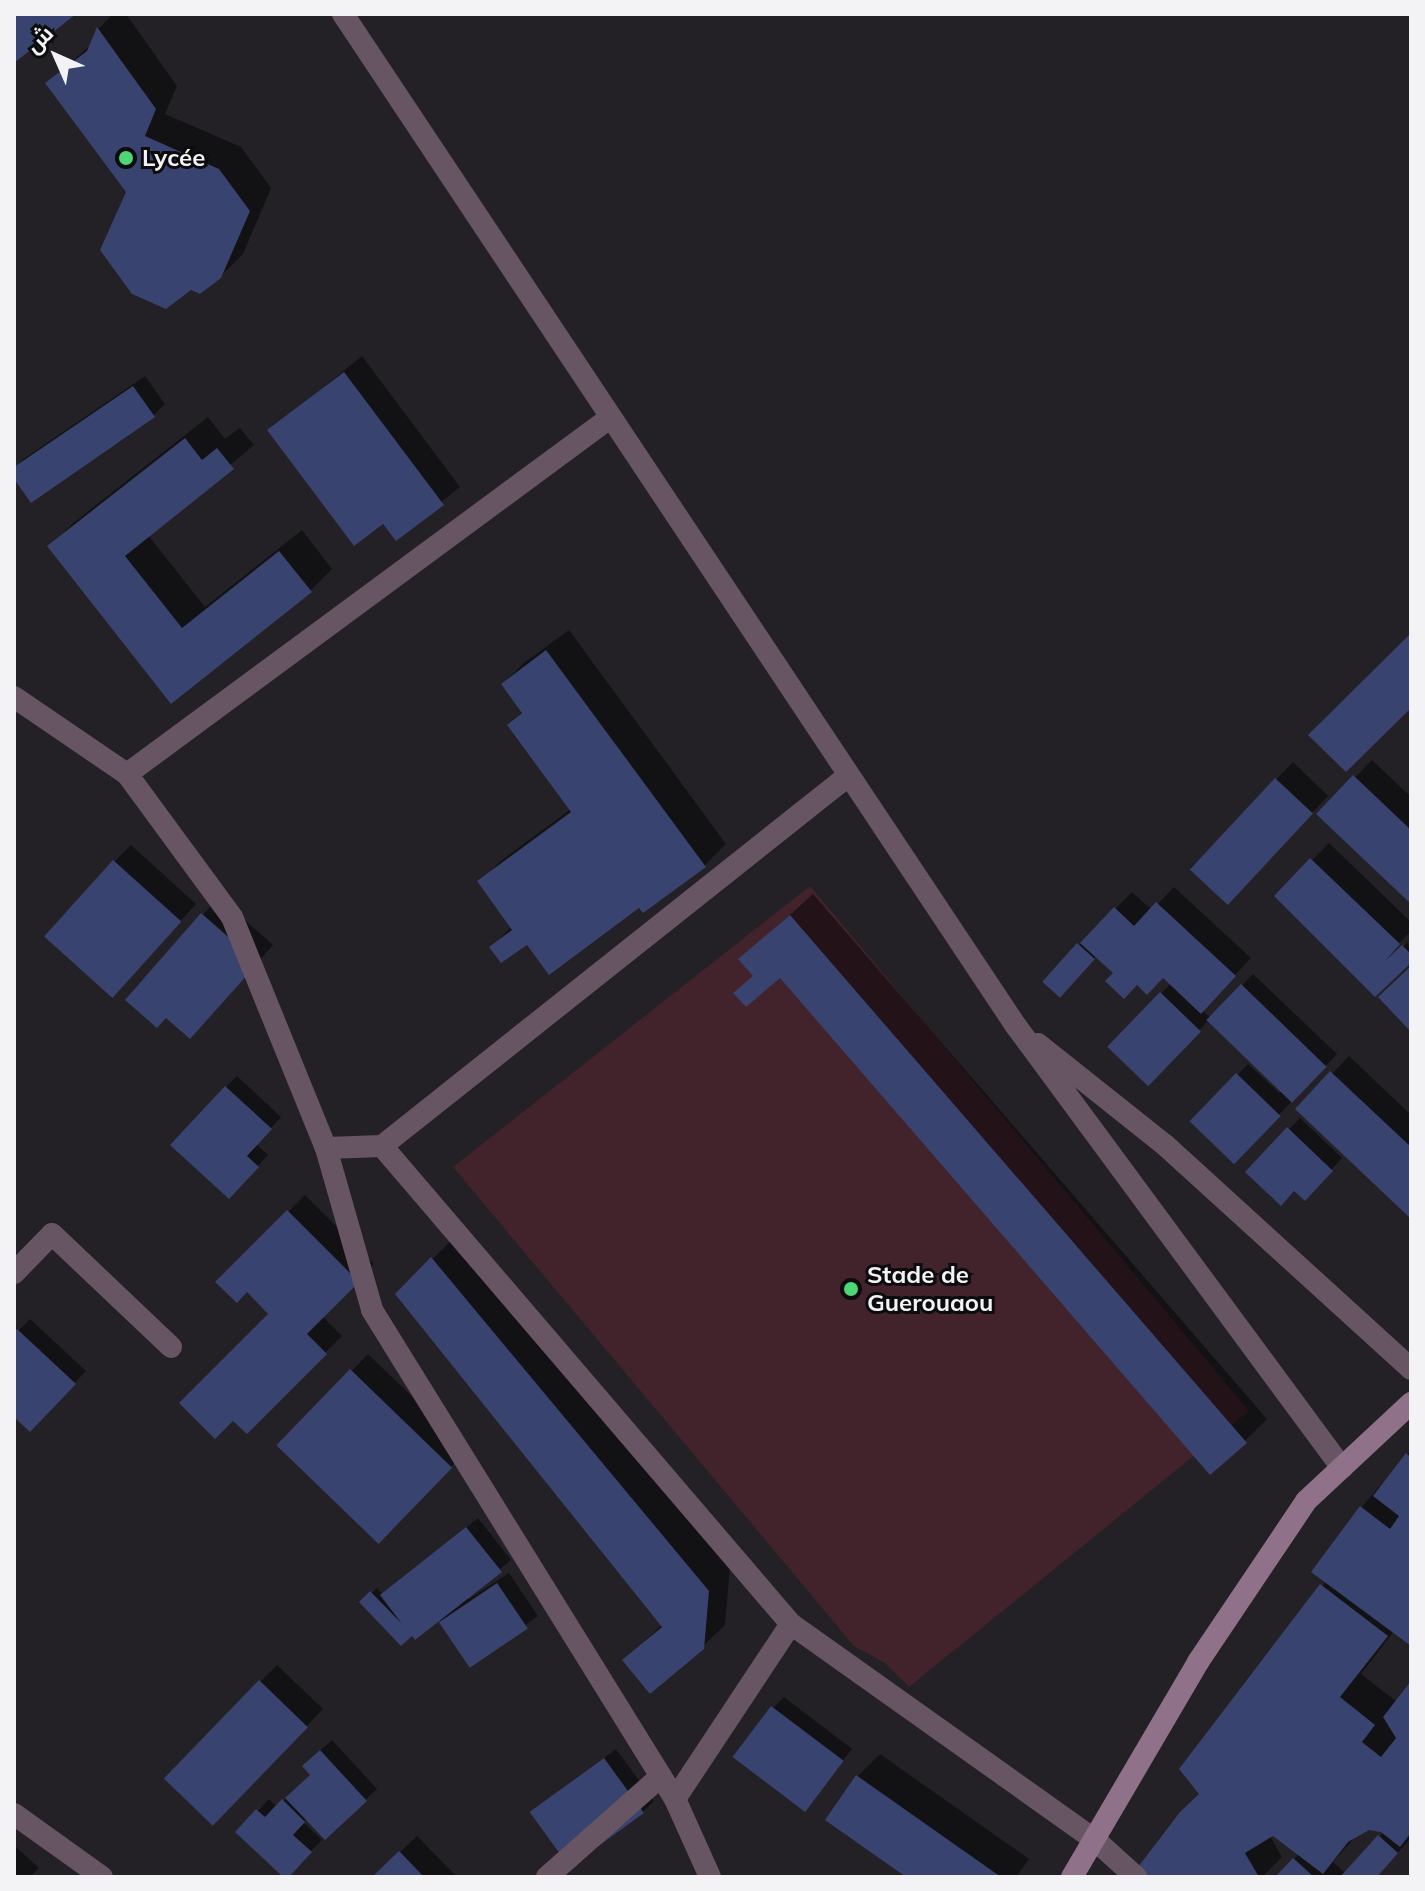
<!DOCTYPE html>
<html>
<head>
<meta charset="utf-8">
<style>
  body { margin:0 }
  #map { position:relative; width:1425px; height:1891px; overflow:hidden; background:#232126; font-family:Mulish,Cairo,sans-serif }
  div>[style] { position:absolute }
  [style*='--x'] { left:calc(var(--x)*1px); top:calc(var(--y)*1px); width:calc(var(--w)*1px); rotate:calc(var(--a)*1deg) }
  .green>* { inset:0; background:#42222b }
  .shadow>* { inset:0; background:#0007; transform-origin:0 0 }
  .building>* { inset:0; background:#38436f; transform-origin:0 0 }
  .minor>* { height:22px; margin:-11px; padding:0 11px; transform-origin:11px; border-radius:11px; background:#685564 }
  .tertiary>* { height:22px; margin:-11px; padding:0 11px; transform-origin:11px; border-radius:11px; background:#685564 }
  .secondary>* { height:22px; margin:-11px; padding:0 11px; transform-origin:11px; border-radius:11px; background:#90718a }
  .dots>* { width:22px; height:22px; translate:-50% -50%; box-sizing:border-box; border:4px solid #0c0b0d; border-radius:50% }
  span { translate:-50% -50%; white-space:nowrap; text-align:center; line-height:1.15; -webkit-text-stroke:6px #0c0b0d; paint-order:stroke }
  .poi-label { font-size:24px; color:#f3f2f5; font-weight:700 }
  .left { translate:0 -50%; text-align:left }
  .frame { position:absolute; inset:0; border:16px solid #f3f2f5; pointer-events:none }
  .north { position:absolute; left:16px; top:16px; width:80px; height:80px; -webkit-text-stroke:6px #0c0b0d; paint-order:stroke; rotate:315deg; font-size:22px; font-weight:700; line-height:32px; text-align:center; color:#f3f2f5 }
  .north::after { content:''; display:block; margin:auto; width:28px; height:36px; background:#f3f2f5; clip-path:polygon(50% 0,100% 100%,50% 72%,0 100%) }
</style>
</head>
<body>
<div id="map">
  <div class="green">
    <div style="clip-path:polygon(810px 886px,1249px 1411px,909px 1687px,885px 1663px,854px 1646px,453px 1167px)"></div>
  </div>
  <div class="shadow">
    <div style="clip-path:polygon(113px 14px,126px 14px,177px 86px,165px 114px,241px 147px,271px 188px,243px 254px,220px 277px,128px 191px,47px 83px,92px 44px,99px 28px)"></div>
    <div style="clip-path:polygon(362px 356px,460px 487px,396px 538px,384px 521px,270px 430px)"></div>
    <div style="clip-path:polygon(145px 376px,165px 404px,154px 415px,14px 475px,14px 469px,22px 460px)"></div>
    <div style="clip-path:polygon(208px 417px,225px 439px,240px 428px,254px 445px,148px 535px,205px 607px,302px 530px,332px 569px,310px 591px,171px 701px,50px 546px,72px 524px)"></div>
    <div style="clip-path:polygon(569px 630px,726px 844px,704px 866px,639px 905px,527px 942px,492px 947px,512px 926px,480px 882px,502px 860px,571px 809px,509px 725px,523px 711px,503px 684px,525px 662px)"></div>
    <div style="clip-path:polygon(1372px 760px,1411px 797px,1411px 901px,1319px 814px)"></div>
    <div style="left:1293px;top:762px;width:49px;height:147px;rotate:44deg"></div>
    <div style="clip-path:polygon(1329px 843px,1411px 922px,1411px 931px,1363px 980px,1277px 896px)"></div>
    <div style="clip-path:polygon(131px 845px,196px 904px,129px 978px,114px 862px)"></div>
    <div style="clip-path:polygon(1174px 887px,1251px 958px,1202px 1010px,1211px 1018px,1253px 974px,1337px 1054px,1235px 1161px,1193px 1122px,1248px 1064px,1279px 1093px,1282px 1090px,1209px 1020px,1160px 1072px,1111px 1047px,1171px 983px,1164px 976px,1138px 983px,1115px 973px,1097px 955px,1059px 995px,1044px 981px,1132px 892px,1152px 910px)"></div>
    <div style="clip-path:polygon(813px 894px,1267px 1419px,1245px 1441px,780px 975px,755px 975px,741px 959px)"></div>
    <div style="clip-path:polygon(219px 897px,273px 945px,206px 1020px,166px 1016px,127px 999px)"></div>
    <div style="clip-path:polygon(1408px 942px,1411px 960px,1365px 984px)"></div>
    <div style="clip-path:polygon(1349px 1056px,1411px 1115px,1411px 1216px,1298px 1109px)"></div>
    <div style="clip-path:polygon(237px 1076px,281px 1117px,256px 1144px,268px 1155px,240px 1185px,226px 1087px)"></div>
    <div style="clip-path:polygon(1300px 1118px,1342px 1158px,1305px 1198px,1295px 1189px,1248px 1172px)"></div>
    <div style="clip-path:polygon(305px 1195px,374px 1264px,322px 1316px,342px 1336px,247px 1431px,271px 1314px,247px 1289px,218px 1282px)"></div>
    <div style="clip-path:polygon(455px 1237px,730px 1568px,725px 1625px,702px 1647px,624px 1660px,663px 1624px,397px 1294px)"></div>
    <div style="clip-path:polygon(30px 1319px,86px 1371px,30px 1429px,14px 1414px,14px 1335px)"></div>
    <div style="left:368px;top:1354px;width:138px;height:127px;rotate:44deg"></div>
    <div style="clip-path:polygon(evenodd,1411px 1450px,1411px 1642px,1394px 1631px,1361px 1674px,1397px 1702px,1411px 1684px,1411px 1838px,1376px 1877px,1278px 1877px,1299px 1854px,1274px 1834px,1270px 1836px,1282px 1857px,1262px 1877px,1146px 1877px,1202px 1793px,1326px 1581px,1361px 1508px,1411px 1450px,1368px 1828px,1385px 1831px,1346px 1874px,1333px 1862px,1357px 1835px,1368px 1828px)"></div>
    <div style="clip-path:polygon(478px 1518px,511px 1560px,467px 1597px,469px 1599px,509px 1573px,538px 1616px,470px 1666px,439px 1619px,415px 1637px,361px 1603px,377px 1588px,383px 1595px)"></div>
    <div style="clip-path:polygon(277px 1665px,323px 1709px,230px 1807px,260px 1682px)"></div>
    <div style="clip-path:polygon(784px 1697px,852px 1749px,805px 1808px,773px 1708px)"></div>
    <div style="clip-path:polygon(332px 1740px,377px 1789px,325px 1837px,307px 1818px,303px 1822px,322px 1840px,286px 1877px,238px 1832px,269px 1799px,277px 1807px,312px 1774px,315px 1755px)"></div>
    <div style="clip-path:polygon(616px 1749px,654px 1801px,643px 1812px,532px 1812px)"></div>
    <div style="clip-path:polygon(880px 1754px,1029px 1859px,1016px 1877px,910px 1877px,858px 1776px)"></div>
    <div style="clip-path:polygon(417px 1836px,457px 1877px,374px 1877px)"></div>
    <div style="clip-path:polygon(14px 1845px,39px 1868px,30px 1877px,14px 1877px)"></div>
  </div>
  <div class="building">
    <div style="clip-path:polygon(14px 14px,76px 14px,14px 63px)"></div>
    <div style="clip-path:polygon(97px 27px,156px 109px,145px 136px,219px 169px,250px 211px,221px 278px,200px 294px,191px 290px,166px 309px,132px 294px,100px 250px,126px 192px,45px 83px,87px 51px)"></div>
    <div style="clip-path:polygon(344px 372px,444px 505px,396px 541px,383px 524px,354px 546px,267px 430px)"></div>
    <div style="clip-path:polygon(133px 386px,155px 417px,31px 503px,14px 479px,14px 467px)"></div>
    <div style="clip-path:polygon(185px 438px,202px 460px,217px 448px,234px 469px,125px 556px,182px 628px,279px 551px,312px 592px,171px 704px,47px 546px)"></div>
    <div style="clip-path:polygon(1411px 633px,1411px 708px,1346px 772px,1308px 735px)"></div>
    <div style="clip-path:polygon(546px 650px,706px 867px,643px 913px,639px 908px,549px 975px,527px 945px,501px 963px,489px 947px,512px 930px,477px 881px,571px 812px,507px 725px,522px 713px,501px 684px)"></div>
    <div style="clip-path:polygon(1353px 775px,1411px 830px,1411px 904px,1316px 814px)"></div>
    <div style="left:1275px;top:778px;width:52px;height:125px;rotate:43deg"></div>
    <div style="clip-path:polygon(1310px 858px,1400px 944px,1385px 961px,1402px 945px,1411px 954px,1411px 963px,1375px 997px,1274px 896px)"></div>
    <div style="left:113px;top:860px;width:92px;height:103px;rotate:42deg"></div>
    <div style="clip-path:polygon(1156px 902px,1236px 976px,1201px 1014px,1163px 978px,1147px 995px,1137px 985px,1124px 999px,1105px 981px,1113px 973px,1080px 943px,1114px 907px,1134px 926px)"></div>
    <div style="clip-path:polygon(201px 913px,258px 963px,190px 1039px,166px 1018px,157px 1028px,125px 1000px)"></div>
    <div style="clip-path:polygon(790px 915px,1247px 1443px,1210px 1475px,780px 978px,746px 1007px,733px 993px,753px 976px,738px 959px)"></div>
    <div style="left:1077px;top:943px;width:24px;height:52px;rotate:42deg"></div>
    <div style="clip-path:polygon(1411px 966px,1411px 1032px,1378px 997px)"></div>
    <div style="left:1241px;top:984px;width:119px;height:50px;rotate:44deg"></div>
    <div style="left:1160px;top:992px;width:57px;height:76px;rotate:44deg"></div>
    <div style="clip-path:polygon(1330px 1071px,1411px 1147px,1411px 1219px,1295px 1109px)"></div>
    <div style="left:1236px;top:1073px;width:62px;height:67px;rotate:44deg"></div>
    <div style="clip-path:polygon(225px 1086px,272px 1129px,247px 1156px,259px 1167px,229px 1199px,170px 1145px)"></div>
    <div style="clip-path:polygon(1287px 1127px,1333px 1171px,1305px 1201px,1294px 1191px,1281px 1206px,1245px 1172px)"></div>
    <div style="clip-path:polygon(287px 1210px,359px 1282px,307px 1334px,327px 1354px,247px 1434px,233px 1421px,215px 1439px,179px 1403px,268px 1314px,247px 1292px,237px 1303px,215px 1282px)"></div>
    <div style="clip-path:polygon(431px 1257px,709px 1591px,704px 1649px,650px 1694px,622px 1660px,662px 1627px,395px 1294px)"></div>
    <div style="clip-path:polygon(17px 1329px,76px 1384px,30px 1432px,14px 1417px,14px 1332px)"></div>
    <div style="left:350px;top:1369px;width:142px;height:106px;rotate:44deg"></div>
    <div style="clip-path:polygon(1406px 1453px,1411px 1457px,1411px 1646px,1311px 1572px,1360px 1506px,1390px 1529px,1399px 1516px,1373px 1496px)"></div>
    <div style="clip-path:polygon(466px 1527px,502px 1572px,415px 1640px,412px 1636px,401px 1646px,359px 1602px,370px 1591px,402px 1624px,380px 1595px)"></div>
    <div style="left:497px;top:1583px;width:55px;height:70px;rotate:56deg"></div>
    <div style="clip-path:polygon(1320px 1584px,1388px 1636px,1340px 1697px,1375px 1725px,1362px 1742px,1381px 1757px,1396px 1738px,1383px 1717px,1411px 1681px,1411px 1833px,1400px 1847px,1381px 1832px,1369px 1830px,1348px 1842px,1323px 1874px,1273px 1836px,1245px 1853px,1259px 1877px,1143px 1877px,1135px 1871px,1180px 1812px,1199px 1794px,1179px 1769px)"></div>
    <div style="left:259px;top:1680px;width:68px;height:137px;rotate:44deg"></div>
    <div style="left:771px;top:1706px;width:91px;height:64px;rotate:37deg"></div>
    <div style="clip-path:polygon(320px 1750px,367px 1801px,325px 1840px,285px 1798px,310px 1775px,302px 1766px)"></div>
    <div style="left:604px;top:1758px;width:68px;height:92px;rotate:54deg"></div>
    <div style="clip-path:polygon(856px 1775px,1001px 1877px,906px 1877px,825px 1820px)"></div>
    <div style="clip-path:polygon(282px 1799px,305px 1822px,293px 1835px,312px 1852px,289px 1877px,283px 1877px,235px 1832px,256px 1809px,265px 1817px)"></div>
    <div style="clip-path:polygon(1378px 1835px,1398px 1853px,1377px 1877px,1340px 1877px)"></div>
    <div style="clip-path:polygon(399px 1851px,424px 1877px,372px 1877px)"></div>
    <div style="clip-path:polygon(1293px 1858px,1314px 1877px,1275px 1877px)"></div>
  </div>
  <div class="minor">
    <div style="--x:14;--y:697;--w:137;--a:34.3"></div>
    <div style="--x:127;--y:774;--w:177;--a:53.7"></div>
    <div style="--x:232;--y:917;--w:249;--a:67.9"></div>
    <div style="--x:326;--y:1148;--w:168;--a:74.1"></div>
    <div style="--x:372;--y:1310;--w:575;--a:58.22"></div>
    <div style="--x:675;--y:1799;--w:85;--a:65.8"></div>
    <div style="--x:127;--y:774;--w:601;--a:-36.41"></div>
    <div style="--x:382;--y:1146;--w:629;--a:49.45"></div>
    <div style="--x:791;--y:1624;--w:372;--a:35.4"></div>
    <div style="--x:1094;--y:1839;--w:57;--a:42.1"></div>
    <div style="--x:326;--y:1148;--w:56;--a:-2"></div>
    <div style="--x:382;--y:1146;--w:596;--a:-38.46"></div>
    <div style="--x:14;--y:1273;--w:54;--a:-45.7"></div>
    <div style="--x:52;--y:1234;--w:164;--a:43.5"></div>
    <div style="--x:675;--y:1799;--w:210;--a:-56.5"></div>
    <div style="--x:14;--y:1814;--w:108;--a:35.6"></div>
    <div style="--x:547;--y:1877;--w:152;--a:-41.5"></div>
  </div>
  <div class="tertiary">
    <div style="--x:343;--y:14;--w:1215;--a:56.38"></div>
    <div style="--x:1016;--y:1026;--w:549;--a:53.59"></div>
    <div style="--x:1038;--y:1044;--w:162;--a:38.5"></div>
    <div style="--x:1165;--y:1145;--w:333;--a:42.3"></div>
  </div>
  <div class="secondary">
    <div style="--x:1072;--y:1877;--w:249;--a:-59.6"></div>
    <div style="--x:1198;--y:1662;--w:194;--a:-56.1"></div>
    <div style="--x:1306;--y:1501;--w:144;--a:-43"></div>
  </div>
  <div class="dots">
    <div style="left:126px;top:158px;background:#4dd676"></div>
    <div style="left:851px;top:1289px;background:#4dd676"></div>
  </div>
  <div class="poi-label">
    <span class="left" style="left:142px;top:158px">Lycée</span>
    <span class="left" style="left:867px;top:1289px">Stade de<br>Guerouaou</span>
  </div>
  <div class="frame"></div>
  <div class="north">ش</div>
</div>
</body>
</html>
